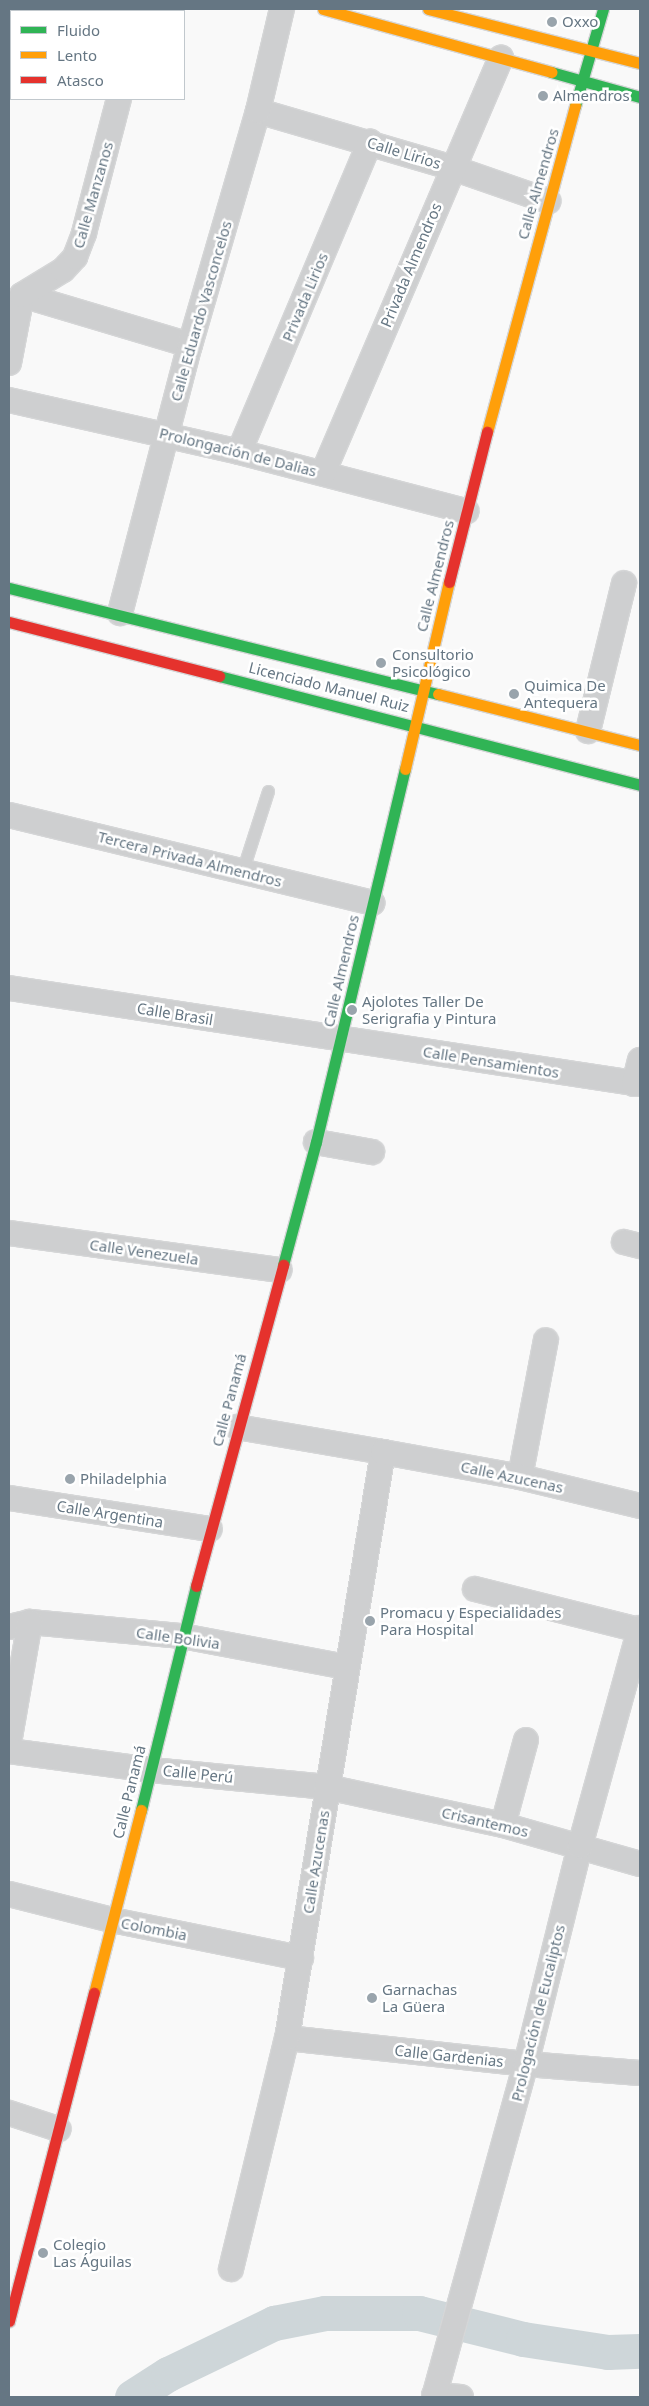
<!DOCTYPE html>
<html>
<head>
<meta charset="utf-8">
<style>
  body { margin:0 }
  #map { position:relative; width:649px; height:2406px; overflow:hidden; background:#f9f9f9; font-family:"Noto Sans",sans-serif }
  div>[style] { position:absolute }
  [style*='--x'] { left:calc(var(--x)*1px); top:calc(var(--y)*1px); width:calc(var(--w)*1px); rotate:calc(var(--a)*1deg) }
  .river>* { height:35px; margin:-17.5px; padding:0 17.5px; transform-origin:17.5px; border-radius:17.5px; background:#ced6d9 }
  .roads { filter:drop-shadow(1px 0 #d5d6d7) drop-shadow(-1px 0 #d5d6d7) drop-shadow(0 1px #d5d6d7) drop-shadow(0 -1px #d5d6d7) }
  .lane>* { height:11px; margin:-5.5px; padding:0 5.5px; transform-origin:5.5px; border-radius:5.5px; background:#cecfd0 }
  .street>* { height:24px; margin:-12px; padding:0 12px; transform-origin:12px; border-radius:12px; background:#cecfd0 }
  .fast>* { height:11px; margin:-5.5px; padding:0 5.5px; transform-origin:5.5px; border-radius:5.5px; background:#30b455 }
  .slow>* { height:11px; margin:-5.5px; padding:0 5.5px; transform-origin:5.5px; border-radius:5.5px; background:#ff9f0a }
  .jam>* { height:11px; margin:-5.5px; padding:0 5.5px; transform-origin:5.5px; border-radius:5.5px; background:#e5322d }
  .dots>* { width:14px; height:14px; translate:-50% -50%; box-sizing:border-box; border:2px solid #fff; border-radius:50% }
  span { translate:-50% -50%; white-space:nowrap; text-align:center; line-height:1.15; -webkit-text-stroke:5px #fff; paint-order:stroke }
  .poi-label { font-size:15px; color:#657683 }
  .left { translate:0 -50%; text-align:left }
  .street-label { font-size:15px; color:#657683 }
  .frame { position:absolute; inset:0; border:10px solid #657683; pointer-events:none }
  .legend { position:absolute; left:10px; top:10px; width:175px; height:90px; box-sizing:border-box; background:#fff; border:1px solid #c1c8cd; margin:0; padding:6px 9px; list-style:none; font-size:15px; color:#657683 }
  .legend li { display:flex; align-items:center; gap:10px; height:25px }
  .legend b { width:25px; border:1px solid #c1c8cd }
</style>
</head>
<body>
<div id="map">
  <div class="river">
    <div style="--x:132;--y:2397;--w:43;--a:-32.6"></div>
    <div style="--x:168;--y:2374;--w:118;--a:-25.7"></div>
    <div style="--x:274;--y:2323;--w:52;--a:-11.1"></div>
    <div style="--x:325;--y:2313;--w:94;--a:0"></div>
    <div style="--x:419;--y:2313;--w:107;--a:14"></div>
    <div style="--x:523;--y:2339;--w:86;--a:8.7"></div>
    <div style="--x:608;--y:2352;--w:32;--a:-2"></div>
  </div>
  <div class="roads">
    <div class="lane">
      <div style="--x:242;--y:872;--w:85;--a:-72.2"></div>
    </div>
    <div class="street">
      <div style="--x:142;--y:11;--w:2;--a:-63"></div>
      <div style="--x:258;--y:111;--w:203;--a:16.3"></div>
      <div style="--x:453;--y:168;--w:101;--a:19.2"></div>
      <div style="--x:22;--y:295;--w:175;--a:16.6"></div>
      <div style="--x:9;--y:363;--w:69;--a:-79.2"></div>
      <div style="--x:22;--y:295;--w:48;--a:-31.4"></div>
      <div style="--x:63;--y:270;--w:18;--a:-47"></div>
      <div style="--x:75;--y:257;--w:26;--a:-69"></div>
      <div style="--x:84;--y:233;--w:138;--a:-75.4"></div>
      <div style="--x:9;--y:400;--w:236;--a:12.7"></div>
      <div style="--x:239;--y:452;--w:235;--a:14.6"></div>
      <div style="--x:239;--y:452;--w:337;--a:-67.1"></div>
      <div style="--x:323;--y:473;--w:452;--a:-66.8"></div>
      <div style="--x:120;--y:613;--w:277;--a:-75.4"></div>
      <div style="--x:190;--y:345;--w:244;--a:-73.8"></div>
      <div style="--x:258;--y:111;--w:105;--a:-76.8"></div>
      <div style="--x:588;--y:731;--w:152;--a:-76.3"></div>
      <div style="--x:9;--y:815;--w:374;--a:13.6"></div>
      <div style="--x:9;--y:988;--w:638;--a:8.65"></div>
      <div style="--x:634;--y:1084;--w:25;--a:-76"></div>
      <div style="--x:316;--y:1142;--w:57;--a:10.1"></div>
      <div style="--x:9;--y:1233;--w:273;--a:7.8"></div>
      <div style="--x:624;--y:1242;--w:16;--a:14"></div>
      <div style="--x:237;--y:1427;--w:148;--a:9.7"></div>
      <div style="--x:520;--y:1477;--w:139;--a:-79.3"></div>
      <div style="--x:9;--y:1498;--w:203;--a:8.8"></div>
      <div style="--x:475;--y:1589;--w:170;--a:14"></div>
      <div style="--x:9;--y:1627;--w:22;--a:-13"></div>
      <div style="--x:30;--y:1622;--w:153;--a:5.3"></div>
      <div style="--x:182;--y:1636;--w:167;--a:10.7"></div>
      <div style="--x:9;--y:1743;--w:123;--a:-80.2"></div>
      <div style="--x:9;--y:1751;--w:143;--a:7.6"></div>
      <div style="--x:151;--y:1770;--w:177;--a:5.5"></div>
      <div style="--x:327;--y:1787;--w:180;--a:12.2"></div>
      <div style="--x:503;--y:1825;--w:142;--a:15.9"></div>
      <div style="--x:503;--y:1825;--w:88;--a:-74.9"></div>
      <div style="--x:9;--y:1894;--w:106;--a:14.2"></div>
      <div style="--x:112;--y:1920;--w:193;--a:11.4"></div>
      <div style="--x:287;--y:2038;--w:240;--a:6.2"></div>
      <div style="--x:526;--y:2064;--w:114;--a:4.5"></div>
      <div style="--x:9;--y:2113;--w:52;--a:18.1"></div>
      <div style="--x:231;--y:2269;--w:238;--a:-76.4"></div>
      <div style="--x:287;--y:2038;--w:594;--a:-80.7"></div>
      <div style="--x:383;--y:1452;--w:139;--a:10.3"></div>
      <div style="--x:520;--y:1477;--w:123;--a:13.6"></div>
      <div style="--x:434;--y:2395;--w:27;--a:4"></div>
      <div style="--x:434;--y:2397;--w:345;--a:-74.6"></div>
      <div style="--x:526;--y:2064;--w:225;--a:-76.1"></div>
      <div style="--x:580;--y:1846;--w:226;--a:-74.6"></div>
    </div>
    <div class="fast">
      <div style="--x:551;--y:72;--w:92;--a:15.7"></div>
      <div style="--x:575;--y:106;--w:101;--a:-73.9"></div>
      <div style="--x:9;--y:588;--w:442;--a:13.9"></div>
      <div style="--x:219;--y:676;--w:435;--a:14.5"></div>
      <div style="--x:283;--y:1265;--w:127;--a:-75"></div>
      <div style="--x:316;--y:1142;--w:383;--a:-76.6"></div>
      <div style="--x:141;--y:1810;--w:231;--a:-76.2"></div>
    </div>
    <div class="slow">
      <div style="--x:323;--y:9;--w:237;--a:15.4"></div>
      <div style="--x:428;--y:9;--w:219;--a:14.3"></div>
      <div style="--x:487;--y:432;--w:338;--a:-74.9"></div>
      <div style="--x:438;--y:694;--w:208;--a:14.2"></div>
      <div style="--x:405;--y:769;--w:192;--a:-76.8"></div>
      <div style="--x:94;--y:1993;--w:189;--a:-75.6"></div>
    </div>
    <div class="jam">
      <div style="--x:449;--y:582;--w:155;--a:-75.8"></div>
      <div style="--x:9;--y:622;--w:217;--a:14.4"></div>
      <div style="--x:196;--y:1586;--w:333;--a:-74.8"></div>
      <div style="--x:9;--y:2321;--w:339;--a:-75.5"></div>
    </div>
  </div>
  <div class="dots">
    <div style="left:552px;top:22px;background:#99a4ac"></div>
    <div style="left:543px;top:96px;background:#99a4ac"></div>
    <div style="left:381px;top:663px;background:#99a4ac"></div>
    <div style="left:514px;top:694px;background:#99a4ac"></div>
    <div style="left:352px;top:1010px;background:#99a4ac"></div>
    <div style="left:70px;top:1479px;background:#99a4ac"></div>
    <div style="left:370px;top:1621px;background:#99a4ac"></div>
    <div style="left:372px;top:1998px;background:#99a4ac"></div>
    <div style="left:43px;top:2253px;background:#99a4ac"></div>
  </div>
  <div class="poi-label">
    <span class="left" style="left:562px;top:22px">Oxxo</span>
    <span class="left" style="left:553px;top:96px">Almendros</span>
    <span class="left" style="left:392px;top:663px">Consultorio<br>Psicológico</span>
    <span class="left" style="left:524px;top:694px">Quimica De<br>Antequera</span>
    <span class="left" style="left:362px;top:1010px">Ajolotes Taller De<br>Serigrafia y Pintura</span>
    <span class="left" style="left:80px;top:1479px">Philadelphia</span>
    <span class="left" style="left:380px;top:1621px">Promacu y Especialidades<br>Para Hospital</span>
    <span class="left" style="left:382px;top:1998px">Garnachas<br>La Güera</span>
    <span class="left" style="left:53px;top:2253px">Colegio<br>Las Águilas</span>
  </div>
  <div class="street-label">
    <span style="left:404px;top:153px;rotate:17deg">Calle Lirios</span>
    <span style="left:538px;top:184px;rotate:-74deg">Calle Almendros</span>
    <span style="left:93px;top:195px;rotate:-74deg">Calle Manzanos</span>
    <span style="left:411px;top:265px;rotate:-67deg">Privada Almendros</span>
    <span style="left:305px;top:297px;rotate:-67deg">Privada Lirios</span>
    <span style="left:201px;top:311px;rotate:-74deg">Calle Eduardo Vasconcelos</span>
    <span style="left:238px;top:452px;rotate:14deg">Prolongación de Dalias</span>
    <span style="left:435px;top:576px;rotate:-76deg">Calle Almendros</span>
    <span style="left:329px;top:687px;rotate:14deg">Licenciado Manuel Ruiz</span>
    <span style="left:190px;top:859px;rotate:14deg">Tercera Privada Almendros</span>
    <span style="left:341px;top:971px;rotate:-77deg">Calle Almendros</span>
    <span style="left:175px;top:1014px;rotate:9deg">Calle Brasil</span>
    <span style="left:491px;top:1062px;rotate:9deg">Calle Pensamientos</span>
    <span style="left:144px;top:1252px;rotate:8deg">Calle Venezuela</span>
    <span style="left:229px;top:1400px;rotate:-75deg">Calle Panamá</span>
    <span style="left:512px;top:1477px;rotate:12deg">Calle Azucenas</span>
    <span style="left:110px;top:1514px;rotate:9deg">Calle Argentina</span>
    <span style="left:178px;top:1638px;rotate:8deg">Calle Bolivia</span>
    <span style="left:198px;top:1774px;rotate:6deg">Calle Perú</span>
    <span style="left:129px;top:1792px;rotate:-76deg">Calle Panamá</span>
    <span style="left:485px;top:1822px;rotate:13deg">Crisantemos</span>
    <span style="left:316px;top:1862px;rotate:-81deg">Calle Azucenas</span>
    <span style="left:154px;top:1929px;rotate:11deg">Colombia</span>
    <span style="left:538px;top:2013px;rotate:-76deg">Prologación de Eucaliptos</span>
    <span style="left:449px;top:2056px;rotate:6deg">Calle Gardenias</span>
  </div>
  <div class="frame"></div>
  <ul class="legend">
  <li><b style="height:6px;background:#30b455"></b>Fluido</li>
  <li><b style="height:6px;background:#ff9f0a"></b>Lento</li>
  <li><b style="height:6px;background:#e5322d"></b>Atasco</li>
  </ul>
</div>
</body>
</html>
